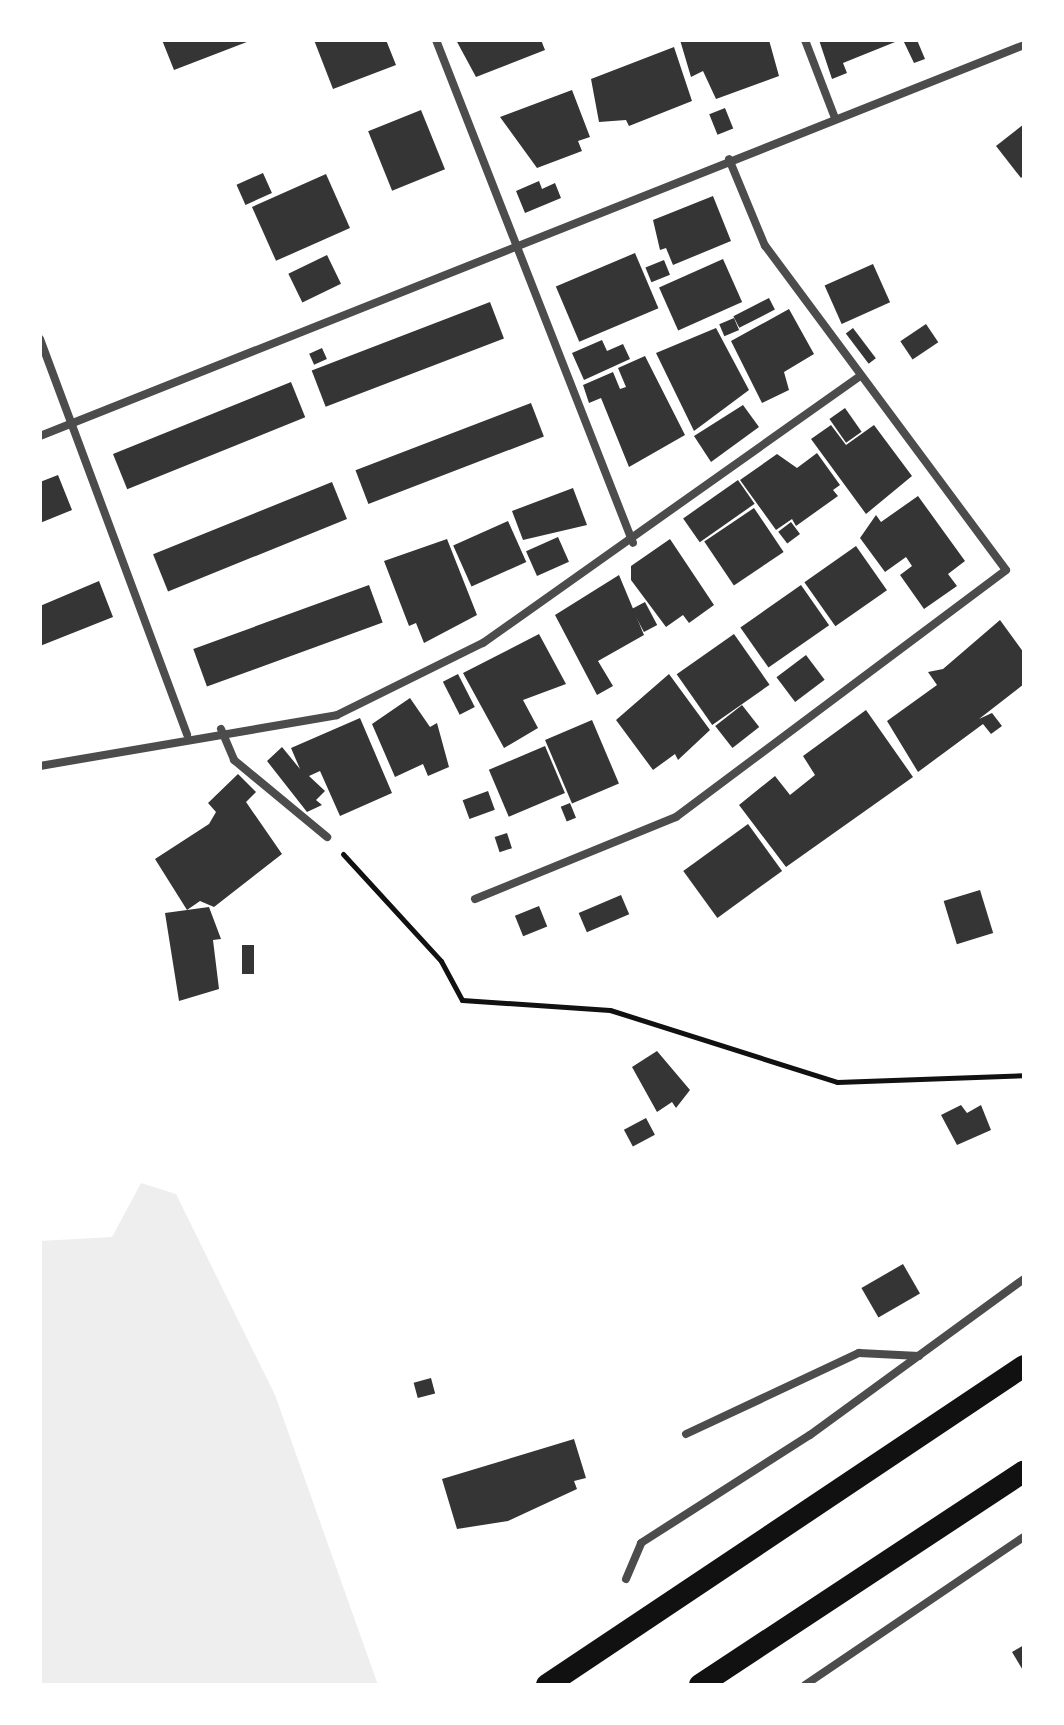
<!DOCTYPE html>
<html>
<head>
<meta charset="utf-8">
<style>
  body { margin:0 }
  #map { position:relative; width:1064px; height:1725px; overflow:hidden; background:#fff; font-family:"Space Grotesk",sans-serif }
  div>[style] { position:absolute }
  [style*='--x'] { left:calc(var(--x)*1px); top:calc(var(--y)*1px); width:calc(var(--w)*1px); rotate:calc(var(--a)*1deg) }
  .green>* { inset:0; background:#eee }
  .building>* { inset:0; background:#353535; transform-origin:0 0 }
  .path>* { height:5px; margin:-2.5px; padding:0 2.5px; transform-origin:2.5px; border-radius:2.5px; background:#111 }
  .minor>* { height:8px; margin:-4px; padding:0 4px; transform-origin:4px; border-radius:4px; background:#4c4c4c }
  .trunk>* { height:22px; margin:-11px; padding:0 11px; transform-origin:11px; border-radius:11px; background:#111 }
  span { translate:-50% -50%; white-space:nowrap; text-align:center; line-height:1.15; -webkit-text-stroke:8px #fff; paint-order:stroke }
  .frame { position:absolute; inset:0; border:42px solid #fff; pointer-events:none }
</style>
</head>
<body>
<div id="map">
  <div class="green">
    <div style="clip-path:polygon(141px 1183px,176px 1194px,275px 1395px,378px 1685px,40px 1685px,40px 1241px,112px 1237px)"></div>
  </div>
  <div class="building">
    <div style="clip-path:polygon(162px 40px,252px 40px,174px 70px)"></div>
    <div style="clip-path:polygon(314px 40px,386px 40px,396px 65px,333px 89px)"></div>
    <div style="clip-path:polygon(456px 40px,541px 40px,545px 50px,476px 77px)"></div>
    <div style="clip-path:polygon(680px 40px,769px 40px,779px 76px,716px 99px,703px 71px,691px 77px)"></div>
    <div style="clip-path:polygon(819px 40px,900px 40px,843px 63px,847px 73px,832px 79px)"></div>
    <div style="clip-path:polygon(903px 40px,917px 40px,925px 59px,914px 63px)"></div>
    <div style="clip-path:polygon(674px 47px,692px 101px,629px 126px,626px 120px,599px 122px,591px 79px)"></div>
    <div style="clip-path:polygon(572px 90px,590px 137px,578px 141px,582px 151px,537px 168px,500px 117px)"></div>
    <div style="left:725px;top:108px;width:22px;height:17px;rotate:68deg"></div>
    <div style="left:421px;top:110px;width:64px;height:57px;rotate:68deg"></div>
    <div style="clip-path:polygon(1024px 124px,1024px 175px,1021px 178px,996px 146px)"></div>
    <div style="left:263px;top:173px;width:22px;height:29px;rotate:66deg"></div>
    <div style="left:326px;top:174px;width:59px;height:81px;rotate:66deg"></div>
    <div style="clip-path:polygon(539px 181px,542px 189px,555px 183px,561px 198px,525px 213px,516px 191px)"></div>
    <div style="clip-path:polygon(713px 196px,731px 241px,673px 265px,666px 248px,660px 250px,653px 220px)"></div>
    <div style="left:635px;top:253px;width:60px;height:86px;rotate:67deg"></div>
    <div style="left:327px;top:255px;width:32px;height:43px;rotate:64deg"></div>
    <div style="left:723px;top:259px;width:47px;height:70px;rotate:66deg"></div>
    <div style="left:664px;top:260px;width:16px;height:20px;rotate:68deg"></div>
    <div style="left:873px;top:264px;width:42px;height:53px;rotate:66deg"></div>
    <div style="left:769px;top:298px;width:13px;height:40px;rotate:63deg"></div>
    <div style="left:490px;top:302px;width:39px;height:191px;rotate:69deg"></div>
    <div style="clip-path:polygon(789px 309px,814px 354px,784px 372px,789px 390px,762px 403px,731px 341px)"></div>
    <div style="left:734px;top:318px;width:13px;height:16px;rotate:67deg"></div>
    <div style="left:926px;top:324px;width:22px;height:31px;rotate:56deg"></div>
    <div style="clip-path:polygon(716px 328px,749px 390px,694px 431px,656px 353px)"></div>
    <div style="left:853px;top:328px;width:38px;height:9px;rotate:53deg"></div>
    <div style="clip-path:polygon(602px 340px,607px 351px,623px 344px,630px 359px,584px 380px,572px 353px)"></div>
    <div style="left:322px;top:348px;width:12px;height:14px;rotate:66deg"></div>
    <div style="clip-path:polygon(645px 356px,685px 435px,629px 467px,601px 398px,589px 403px,583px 385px,613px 372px,620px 389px,626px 387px,618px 368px)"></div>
    <div style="left:291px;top:382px;width:38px;height:192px;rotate:68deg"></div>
    <div style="left:531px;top:403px;width:36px;height:188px;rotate:69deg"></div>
    <div style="clip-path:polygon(743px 405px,759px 427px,711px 462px,694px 436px)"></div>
    <div style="left:845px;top:408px;width:29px;height:19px;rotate:55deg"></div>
    <div style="clip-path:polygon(831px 425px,846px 445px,874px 425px,912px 476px,866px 514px,811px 439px)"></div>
    <div style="clip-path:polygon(817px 453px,840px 485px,833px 490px,838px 496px,796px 526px,792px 519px,776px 530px,740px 480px,777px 454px,797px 468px)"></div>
    <div style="clip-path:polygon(58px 475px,72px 510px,40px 523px,40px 482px)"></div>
    <div style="left:738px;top:480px;width:29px;height:67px;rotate:55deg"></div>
    <div style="left:332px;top:482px;width:40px;height:193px;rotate:68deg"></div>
    <div style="clip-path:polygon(573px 488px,587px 525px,523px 540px,512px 511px)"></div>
    <div style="clip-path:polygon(918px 496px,965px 561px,948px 574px,957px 586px,924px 609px,900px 575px,912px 566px,906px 557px,885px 572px,860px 538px,876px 515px,881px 522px)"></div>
    <div style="left:754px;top:508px;width:53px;height:60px;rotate:56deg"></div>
    <div style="left:508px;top:521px;width:45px;height:60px;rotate:66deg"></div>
    <div style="left:791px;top:522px;width:15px;height:16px;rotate:53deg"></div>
    <div style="left:558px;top:537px;width:27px;height:35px;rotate:66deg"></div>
    <div style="clip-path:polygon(447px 539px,477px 615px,424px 643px,416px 623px,409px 626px,384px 561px)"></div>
    <div style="clip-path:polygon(670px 539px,714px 605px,689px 623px,683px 615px,666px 627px,631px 580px,631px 566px)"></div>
    <div style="left:856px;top:546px;width:54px;height:63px;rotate:55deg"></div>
    <div style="clip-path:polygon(619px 575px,644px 635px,598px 661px,613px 686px,597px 695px,555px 615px)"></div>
    <div style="clip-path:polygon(99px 581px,113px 617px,40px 646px,40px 606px)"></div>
    <div style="left:369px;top:585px;width:40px;height:187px;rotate:70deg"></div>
    <div style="left:801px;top:585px;width:49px;height:74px;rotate:55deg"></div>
    <div style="left:645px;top:602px;width:26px;height:15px;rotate:62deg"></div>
    <div style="clip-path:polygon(1000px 620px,1024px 653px,1024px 684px,979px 719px,992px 713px,1002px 726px,991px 734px,983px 724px,918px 772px,887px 721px,937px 685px,928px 672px,943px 669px)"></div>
    <div style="clip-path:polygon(539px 634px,566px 684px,523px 700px,538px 728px,504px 748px,463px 673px)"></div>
    <div style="left:734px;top:634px;width:62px;height:70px;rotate:55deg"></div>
    <div style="left:806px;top:655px;width:31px;height:37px;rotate:53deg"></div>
    <div style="left:458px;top:674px;width:37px;height:17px;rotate:63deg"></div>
    <div style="clip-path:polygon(669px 674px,710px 730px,678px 760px,675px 754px,653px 770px,616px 720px)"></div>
    <div style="clip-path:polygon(410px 698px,430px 727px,437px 723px,449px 767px,428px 776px,423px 764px,395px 777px,372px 724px)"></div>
    <div style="left:742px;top:705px;width:28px;height:34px;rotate:52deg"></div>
    <div style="clip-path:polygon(866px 710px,913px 777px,786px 867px,739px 805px,775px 776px,790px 795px,815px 775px,803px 756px)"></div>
    <div style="clip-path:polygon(360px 718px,392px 793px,340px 816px,320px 771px,309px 776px,325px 791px,316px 800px,322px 805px,307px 812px,267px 761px,282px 747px,300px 769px,291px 748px)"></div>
    <div style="left:592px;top:720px;width:69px;height:51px;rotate:67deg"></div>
    <div style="left:545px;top:746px;width:51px;height:61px;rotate:67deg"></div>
    <div style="clip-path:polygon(238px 774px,256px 792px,246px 802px,282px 854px,214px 907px,200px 901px,187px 910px,155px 859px,209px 824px,216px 812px,208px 803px)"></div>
    <div style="left:488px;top:791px;width:20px;height:27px;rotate:70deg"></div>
    <div style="left:570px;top:803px;width:16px;height:10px;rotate:68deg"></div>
    <div style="left:748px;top:824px;width:58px;height:80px;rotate:54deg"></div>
    <div style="left:507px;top:833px;width:16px;height:13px;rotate:72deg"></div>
    <div style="left:980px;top:890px;width:45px;height:38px;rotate:73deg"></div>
    <div style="left:621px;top:895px;width:21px;height:46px;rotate:67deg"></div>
    <div style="left:539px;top:906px;width:22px;height:26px;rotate:68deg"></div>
    <div style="clip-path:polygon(209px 907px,221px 939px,213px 940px,219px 989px,179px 1001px,165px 913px)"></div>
    <div style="left:242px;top:945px;width:12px;height:29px"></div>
    <div style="clip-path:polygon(657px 1051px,690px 1090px,676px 1108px,672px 1102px,657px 1112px,632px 1067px)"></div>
    <div style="clip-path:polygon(961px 1105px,967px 1113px,981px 1105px,991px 1130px,957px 1145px,941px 1115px)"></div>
    <div style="left:646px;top:1118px;width:19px;height:25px;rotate:62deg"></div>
    <div style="left:903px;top:1264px;width:34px;height:48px;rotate:60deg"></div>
    <div style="left:431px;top:1378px;width:16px;height:18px;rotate:75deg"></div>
    <div style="clip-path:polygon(574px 1439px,586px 1478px,574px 1481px,577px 1489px,508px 1521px,457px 1529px,442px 1479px)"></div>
    <div style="clip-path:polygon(1024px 1645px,1024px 1672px,1012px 1652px)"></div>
  </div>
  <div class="path">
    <div style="--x:343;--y:854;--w:145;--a:47.5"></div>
    <div style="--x:441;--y:961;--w:44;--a:61.7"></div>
    <div style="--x:462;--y:1000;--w:148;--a:3.9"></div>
    <div style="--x:610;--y:1010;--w:238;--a:17.6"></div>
    <div style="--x:837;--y:1082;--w:187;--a:-2.1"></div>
  </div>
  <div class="minor">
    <div style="--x:436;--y:40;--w:540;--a:68.61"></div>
    <div style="--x:805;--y:40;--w:84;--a:69"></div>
    <div style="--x:40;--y:339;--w:422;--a:69.6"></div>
    <div style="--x:40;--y:436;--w:1059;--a:-21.67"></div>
    <div style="--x:221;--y:729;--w:34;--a:67"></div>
    <div style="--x:234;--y:760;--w:121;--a:39.6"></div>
    <div style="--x:40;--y:766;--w:301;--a:-9.7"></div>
    <div style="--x:337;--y:715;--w:163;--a:-26.3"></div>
    <div style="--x:483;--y:643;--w:463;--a:-35.3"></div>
    <div style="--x:475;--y:899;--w:217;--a:-22.2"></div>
    <div style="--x:676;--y:817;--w:412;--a:-36.8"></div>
    <div style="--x:1006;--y:570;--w:404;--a:-126.6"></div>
    <div style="--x:765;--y:246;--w:94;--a:-112.5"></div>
    <div style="--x:686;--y:1434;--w:191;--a:-25.1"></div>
    <div style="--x:859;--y:1353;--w:60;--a:2.9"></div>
    <div style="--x:626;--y:1579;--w:39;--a:-67"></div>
    <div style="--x:641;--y:1543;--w:201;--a:-32.6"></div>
    <div style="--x:810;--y:1435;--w:265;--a:-36.1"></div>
    <div style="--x:805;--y:1685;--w:264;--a:-34.1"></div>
  </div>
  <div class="trunk">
    <div style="--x:547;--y:1685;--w:574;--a:-33.77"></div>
    <div style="--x:700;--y:1685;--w:388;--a:-33.4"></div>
  </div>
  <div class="frame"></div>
</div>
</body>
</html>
